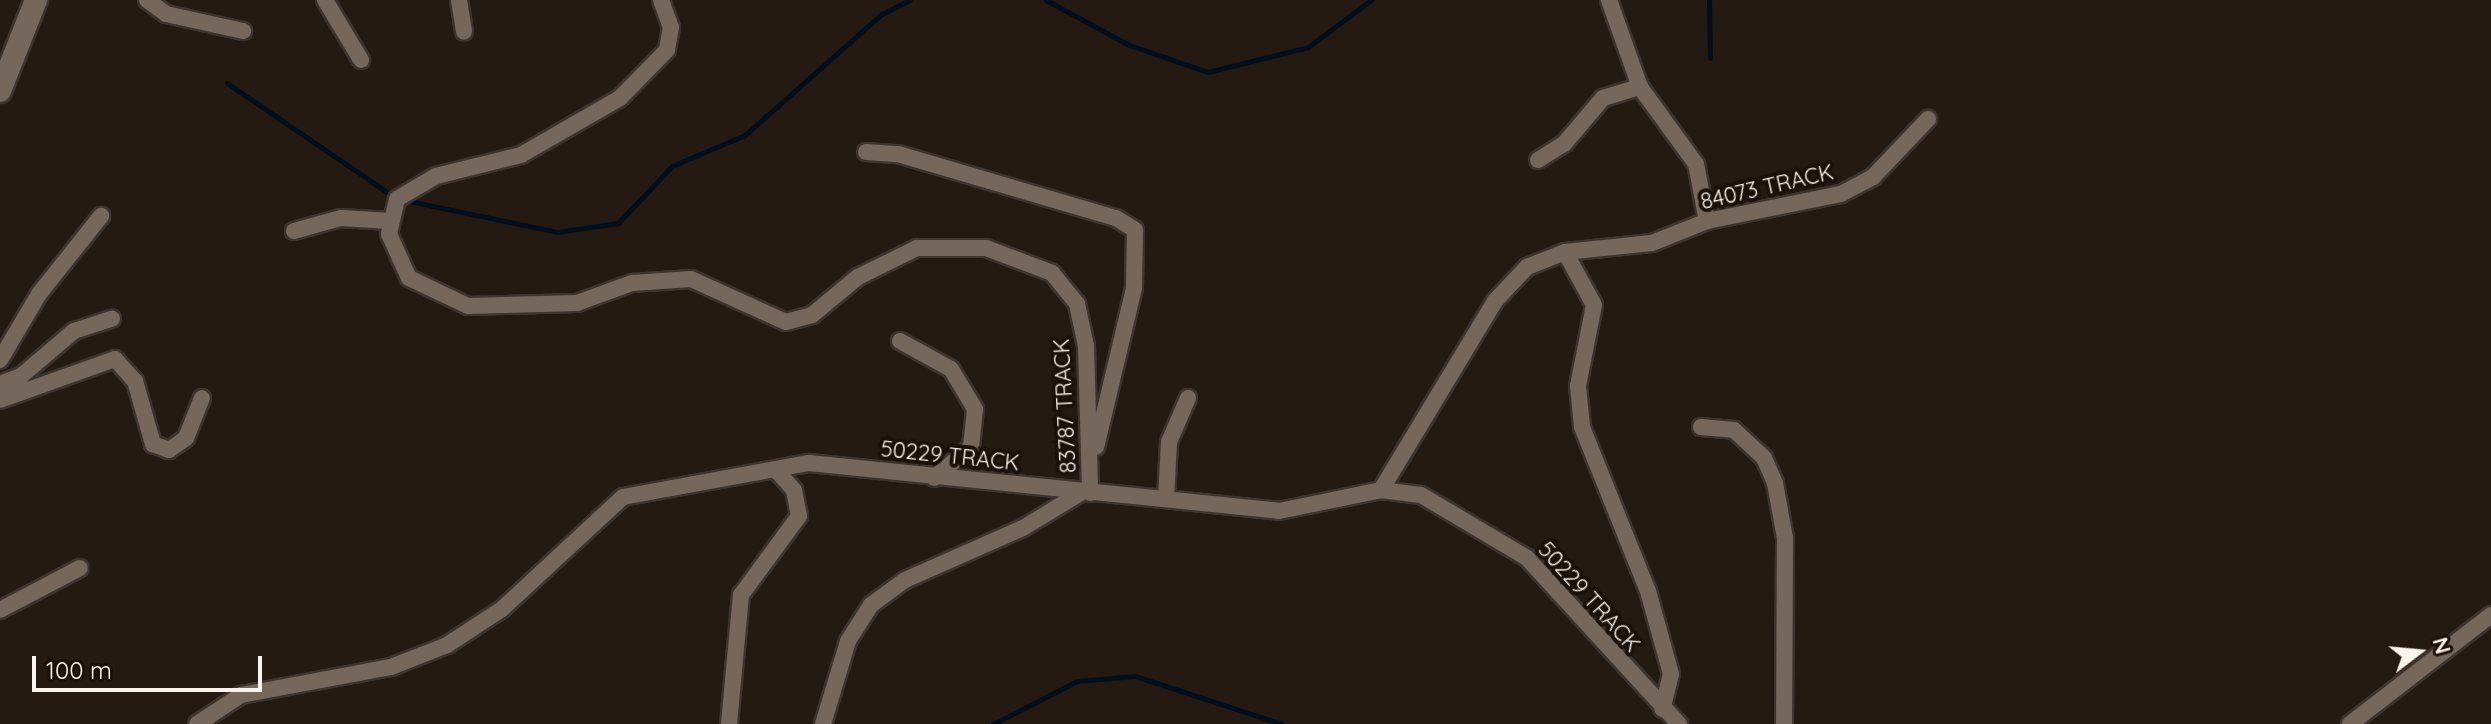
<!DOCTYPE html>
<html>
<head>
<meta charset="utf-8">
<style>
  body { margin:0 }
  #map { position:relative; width:2491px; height:724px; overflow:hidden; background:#251a11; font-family:Quicksand,sans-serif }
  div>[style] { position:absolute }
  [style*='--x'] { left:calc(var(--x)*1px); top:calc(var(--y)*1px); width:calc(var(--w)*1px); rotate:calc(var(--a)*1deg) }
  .stream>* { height:5px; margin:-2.5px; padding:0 2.5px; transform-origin:2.5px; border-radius:2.5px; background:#000f1c }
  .roads { filter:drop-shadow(2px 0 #3d3430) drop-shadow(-2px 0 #3d3430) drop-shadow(0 2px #3d3430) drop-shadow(0 -2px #3d3430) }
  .minor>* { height:16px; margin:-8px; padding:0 8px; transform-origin:8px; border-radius:8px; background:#75675c }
  .secondary>* { height:22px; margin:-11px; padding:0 11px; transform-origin:11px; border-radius:11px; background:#75675c }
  span { translate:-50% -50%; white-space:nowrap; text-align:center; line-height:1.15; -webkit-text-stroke:8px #1c1108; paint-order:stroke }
  .street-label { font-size:22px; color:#faf2ec }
  .north { position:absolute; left:2379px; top:612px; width:80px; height:80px; -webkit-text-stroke:6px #1c1108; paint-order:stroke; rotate:74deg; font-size:22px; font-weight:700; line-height:32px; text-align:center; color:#faf2ec }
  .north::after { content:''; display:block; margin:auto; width:28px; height:36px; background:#faf2ec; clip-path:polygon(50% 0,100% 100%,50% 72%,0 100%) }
  .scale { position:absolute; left:32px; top:656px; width:230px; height:36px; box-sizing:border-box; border:4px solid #faf2ec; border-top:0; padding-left:10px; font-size:24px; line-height:28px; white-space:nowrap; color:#faf2ec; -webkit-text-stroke:6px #1c1108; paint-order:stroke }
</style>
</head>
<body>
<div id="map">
  <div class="stream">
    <div style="--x:1046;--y:0;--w:94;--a:28.5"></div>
    <div style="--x:1129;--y:45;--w:83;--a:18.9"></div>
    <div style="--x:1208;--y:72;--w:103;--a:-14"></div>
    <div style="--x:1308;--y:47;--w:79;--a:-36.7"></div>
    <div style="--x:1709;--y:0;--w:58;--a:89"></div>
    <div style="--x:227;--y:83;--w:202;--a:34.3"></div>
    <div style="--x:404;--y:200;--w:156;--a:11.8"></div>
    <div style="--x:557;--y:232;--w:62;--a:-8.4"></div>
    <div style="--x:618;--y:223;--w:79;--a:-46.5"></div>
    <div style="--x:672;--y:166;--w:79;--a:-23"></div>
    <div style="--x:745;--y:135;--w:183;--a:-41.5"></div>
    <div style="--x:882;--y:14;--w:31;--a:-27"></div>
    <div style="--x:993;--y:724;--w:94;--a:-27.1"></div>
    <div style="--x:1077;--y:681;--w:58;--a:-4.9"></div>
    <div style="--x:1135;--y:676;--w:155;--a:18.1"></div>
  </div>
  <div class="roads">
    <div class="minor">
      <div style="--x:147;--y:0;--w:24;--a:36"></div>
      <div style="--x:166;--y:14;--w:79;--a:12.4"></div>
      <div style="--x:325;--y:0;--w:70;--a:59"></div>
      <div style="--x:459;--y:0;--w:32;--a:81"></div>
      <div style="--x:661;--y:0;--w:29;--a:70"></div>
      <div style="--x:671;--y:27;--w:23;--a:100"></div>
      <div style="--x:667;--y:50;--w:67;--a:134.4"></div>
      <div style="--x:620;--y:98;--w:114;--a:150.1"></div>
      <div style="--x:521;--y:155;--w:88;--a:166.1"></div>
      <div style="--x:436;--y:176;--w:45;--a:149.5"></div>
      <div style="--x:397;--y:199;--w:36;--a:103"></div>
      <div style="--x:389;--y:234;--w:48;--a:65.6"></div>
      <div style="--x:409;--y:278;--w:65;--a:25.4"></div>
      <div style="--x:468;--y:306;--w:109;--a:-1.6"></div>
      <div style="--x:577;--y:303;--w:59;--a:-20"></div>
      <div style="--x:632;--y:283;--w:59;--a:-3.9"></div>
      <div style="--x:691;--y:279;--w:104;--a:24.4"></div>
      <div style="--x:786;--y:322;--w:27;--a:-15"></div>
      <div style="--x:812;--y:315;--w:60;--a:-39.6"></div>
      <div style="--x:858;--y:277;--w:66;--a:-26.2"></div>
      <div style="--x:917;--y:248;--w:69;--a:0"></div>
      <div style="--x:986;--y:248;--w:71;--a:20.7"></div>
      <div style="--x:1052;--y:273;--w:40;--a:51"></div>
      <div style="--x:1077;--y:304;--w:43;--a:77.9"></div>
      <div style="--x:1086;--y:346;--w:147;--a:88.4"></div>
      <div style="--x:1609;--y:0;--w:92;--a:70.4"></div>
      <div style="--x:1640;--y:87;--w:95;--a:54"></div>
      <div style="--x:1696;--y:164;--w:58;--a:79.1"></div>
      <div style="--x:866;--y:152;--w:32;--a:4"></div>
      <div style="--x:898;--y:154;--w:227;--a:16.4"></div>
      <div style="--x:1116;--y:218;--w:22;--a:32"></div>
      <div style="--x:1135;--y:230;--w:58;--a:91"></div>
      <div style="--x:1134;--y:288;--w:163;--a:103.4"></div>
      <div style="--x:1538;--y:160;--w:31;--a:-32"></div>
      <div style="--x:1564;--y:144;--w:60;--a:-49.7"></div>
      <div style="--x:1603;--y:98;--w:39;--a:-17"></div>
      <div style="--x:294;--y:231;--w:49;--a:-15.5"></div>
      <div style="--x:341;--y:218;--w:49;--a:3.5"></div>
      <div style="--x:1565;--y:252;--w:60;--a:61.3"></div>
      <div style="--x:1594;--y:305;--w:83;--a:101.2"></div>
      <div style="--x:1578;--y:386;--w:41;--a:84.4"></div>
      <div style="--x:1582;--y:427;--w:177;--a:68.1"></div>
      <div style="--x:1648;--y:591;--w:86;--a:74.5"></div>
      <div style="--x:1671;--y:674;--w:36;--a:104"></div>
      <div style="--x:900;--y:341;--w:58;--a:28.8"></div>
      <div style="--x:951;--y:369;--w:47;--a:59"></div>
      <div style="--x:975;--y:409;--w:38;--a:96"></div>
      <div style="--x:971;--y:447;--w:48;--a:140"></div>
      <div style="--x:0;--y:360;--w:77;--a:-59.4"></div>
      <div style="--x:39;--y:294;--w:100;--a:-51.5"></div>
      <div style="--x:0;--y:384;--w:22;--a:-21"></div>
      <div style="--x:21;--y:376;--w:70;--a:-40.3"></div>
      <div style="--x:74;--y:331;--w:40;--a:-18"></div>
      <div style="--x:0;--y:400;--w:122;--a:-19.6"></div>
      <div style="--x:115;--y:359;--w:30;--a:48"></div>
      <div style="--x:135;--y:381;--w:66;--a:74.1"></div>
      <div style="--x:153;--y:444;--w:17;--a:21"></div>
      <div style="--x:169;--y:450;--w:21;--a:-35"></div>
      <div style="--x:186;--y:438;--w:43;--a:-68.2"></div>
      <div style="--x:1701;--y:427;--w:33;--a:5"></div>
      <div style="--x:1734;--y:430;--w:41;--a:43"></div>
      <div style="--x:1764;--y:458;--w:27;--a:66"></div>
      <div style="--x:1775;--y:483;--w:56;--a:79.7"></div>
      <div style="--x:1785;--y:538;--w:186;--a:90.3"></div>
      <div style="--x:1381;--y:490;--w:221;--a:-58.9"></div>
      <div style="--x:1495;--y:301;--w:47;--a:-46.7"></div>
      <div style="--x:1527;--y:267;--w:41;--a:-21.5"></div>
      <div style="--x:1565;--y:252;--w:87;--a:-5.9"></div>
      <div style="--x:1652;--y:243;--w:59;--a:-21.8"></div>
      <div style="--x:1707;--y:221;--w:137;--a:-11.4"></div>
      <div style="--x:1841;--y:194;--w:36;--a:-28"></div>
      <div style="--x:1873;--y:177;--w:80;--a:-46.5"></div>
      <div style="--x:1166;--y:499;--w:57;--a:-87"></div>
      <div style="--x:1169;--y:442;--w:48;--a:-66.6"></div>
      <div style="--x:0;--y:610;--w:90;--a:-27.7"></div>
      <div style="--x:197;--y:724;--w:53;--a:-33.4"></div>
      <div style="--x:241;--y:695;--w:153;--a:-10.6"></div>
      <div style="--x:391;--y:667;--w:60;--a:-21.4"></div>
      <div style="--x:447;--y:645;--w:66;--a:-33.2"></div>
      <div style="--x:502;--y:609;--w:165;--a:-42.8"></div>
      <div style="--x:623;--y:497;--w:189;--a:-10.4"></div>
      <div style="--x:809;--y:463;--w:472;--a:5.8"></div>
      <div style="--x:1279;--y:511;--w:104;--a:-11.6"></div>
      <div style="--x:1381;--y:490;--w:40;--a:7.1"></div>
      <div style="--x:1421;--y:495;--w:123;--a:30.7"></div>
      <div style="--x:1527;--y:558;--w:225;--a:47.5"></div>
      <div style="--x:729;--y:724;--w:130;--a:-84.7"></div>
      <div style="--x:741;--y:595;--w:98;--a:-53.7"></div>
      <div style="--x:799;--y:516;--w:26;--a:-101"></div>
      <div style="--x:794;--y:490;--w:28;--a:-132"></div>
      <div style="--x:823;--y:724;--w:87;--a:-73.2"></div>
      <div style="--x:848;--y:641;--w:43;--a:-57.4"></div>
      <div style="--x:871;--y:605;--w:42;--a:-36.3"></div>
      <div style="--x:905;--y:580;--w:129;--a:-23.8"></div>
      <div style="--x:1023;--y:528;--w:69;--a:-31.4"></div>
      <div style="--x:2350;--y:724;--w:178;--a:-37.7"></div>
    </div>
    <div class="secondary">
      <div style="--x:0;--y:91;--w:98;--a:-68.4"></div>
    </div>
  </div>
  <div class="street-label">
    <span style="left:1767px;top:187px;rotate:-13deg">84073 TRACK</span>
    <span style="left:1065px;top:406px;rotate:-93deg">83787 TRACK</span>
    <span style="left:950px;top:456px;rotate:6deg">50229 TRACK</span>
    <span style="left:1589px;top:597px;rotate:48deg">50229 TRACK</span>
  </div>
  <div class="north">N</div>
  <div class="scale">100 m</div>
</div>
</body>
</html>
